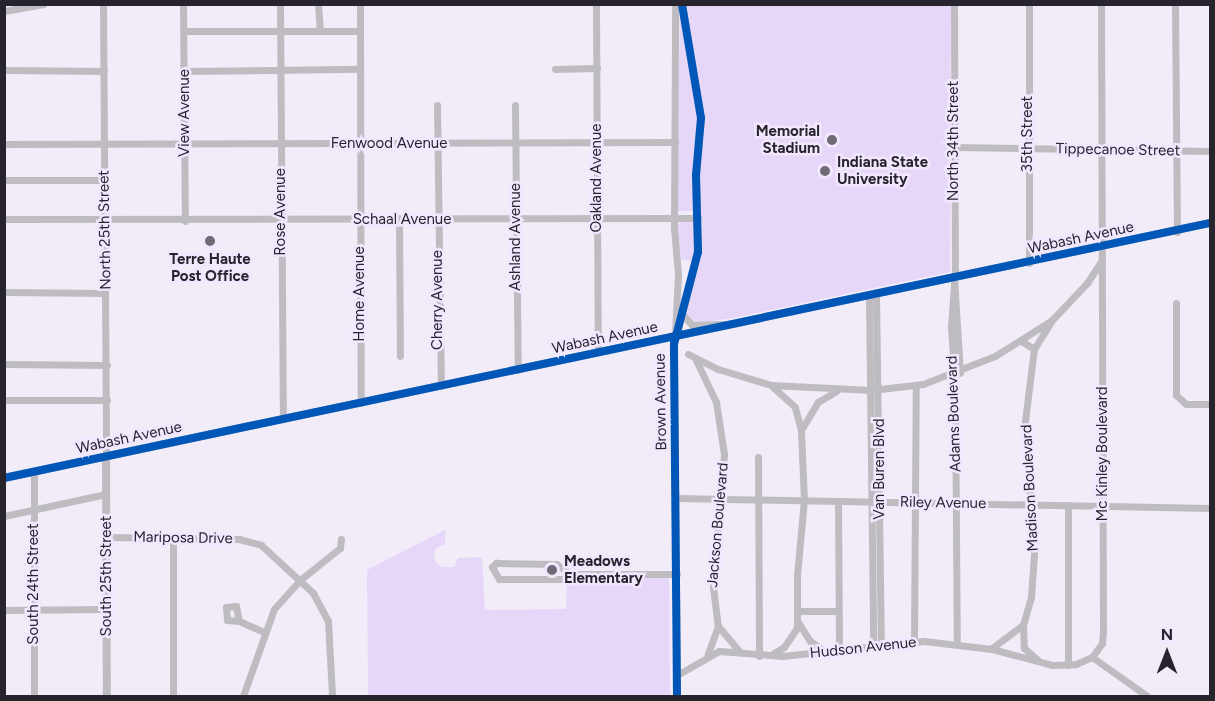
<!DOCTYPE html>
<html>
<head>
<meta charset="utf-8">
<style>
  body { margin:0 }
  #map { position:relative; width:1215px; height:701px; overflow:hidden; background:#f2ecf9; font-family:Figtree,sans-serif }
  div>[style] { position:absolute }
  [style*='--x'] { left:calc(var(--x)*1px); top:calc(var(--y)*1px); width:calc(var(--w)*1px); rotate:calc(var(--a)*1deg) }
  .green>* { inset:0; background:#e6d7f9 }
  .minor>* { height:7px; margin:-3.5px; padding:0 3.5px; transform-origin:3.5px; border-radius:3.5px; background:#bebcc0 }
  .major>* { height:8px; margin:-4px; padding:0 4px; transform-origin:4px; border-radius:4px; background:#bebcc0 }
  .cycleway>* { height:8px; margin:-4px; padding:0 4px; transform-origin:4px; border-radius:4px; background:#0057b8 }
  .dots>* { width:16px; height:16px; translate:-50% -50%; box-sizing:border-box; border:3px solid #f1e7fe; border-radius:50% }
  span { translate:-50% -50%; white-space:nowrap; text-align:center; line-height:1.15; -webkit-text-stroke:5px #f1e7fe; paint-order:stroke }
  .street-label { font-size:15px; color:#28242e }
  .poi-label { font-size:15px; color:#28242e; font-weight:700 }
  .right { translate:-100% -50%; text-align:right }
  .left { translate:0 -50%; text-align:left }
  .frame { position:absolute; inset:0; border:6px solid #28242e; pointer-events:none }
  .north { position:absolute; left:1137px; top:623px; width:60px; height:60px; -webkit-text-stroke:4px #f1e7fe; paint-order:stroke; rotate:0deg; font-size:16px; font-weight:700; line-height:24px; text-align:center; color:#28242e }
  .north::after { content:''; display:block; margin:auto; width:21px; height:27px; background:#28242e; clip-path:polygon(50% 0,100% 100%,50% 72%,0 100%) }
</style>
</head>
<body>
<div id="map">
  <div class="green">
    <div style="clip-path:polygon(680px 4px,698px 106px,695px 211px,677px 211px)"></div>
    <div style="clip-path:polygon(684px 5px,951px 5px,950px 272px,733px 318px,698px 323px,685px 317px,684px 307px,701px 238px,698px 178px,703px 107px)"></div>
    <div style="clip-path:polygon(681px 221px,694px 222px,696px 246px,691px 261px,681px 259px,677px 225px)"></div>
    <div style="clip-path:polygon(445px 530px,445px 544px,435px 549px,434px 560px,441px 567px,454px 567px,458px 558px,482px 557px,485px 610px,566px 609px,567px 582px,574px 577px,669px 577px,670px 696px,368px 696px,367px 570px)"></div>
  </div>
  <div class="minor">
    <div style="--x:103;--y:4;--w:452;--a:89.6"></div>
    <div style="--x:183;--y:4;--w:217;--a:89.5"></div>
    <div style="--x:280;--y:4;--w:415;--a:89.6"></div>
    <div style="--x:318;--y:4;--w:27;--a:86"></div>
    <div style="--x:360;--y:4;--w:399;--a:89.9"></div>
    <div style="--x:596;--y:4;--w:348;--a:89.7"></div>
    <div style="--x:954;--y:4;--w:266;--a:89.8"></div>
    <div style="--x:955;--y:270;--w:57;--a:94"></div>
    <div style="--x:951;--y:327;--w:57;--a:86"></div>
    <div style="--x:955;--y:384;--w:260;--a:89.6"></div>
    <div style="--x:1029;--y:4;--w:259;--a:90"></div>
    <div style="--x:1175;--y:4;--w:228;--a:89.5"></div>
    <div style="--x:4;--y:11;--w:40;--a:-10"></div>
    <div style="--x:184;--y:31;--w:175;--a:0"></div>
    <div style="--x:555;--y:69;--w:42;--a:-1.4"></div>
    <div style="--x:4;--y:70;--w:100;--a:0.6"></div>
    <div style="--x:185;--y:71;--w:175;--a:-0.7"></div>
    <div style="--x:437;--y:105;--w:281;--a:89.2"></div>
    <div style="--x:515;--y:105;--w:265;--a:89.4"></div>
    <div style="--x:4;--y:144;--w:671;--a:-0.17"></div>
    <div style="--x:954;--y:147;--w:256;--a:0.9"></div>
    <div style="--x:4;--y:180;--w:100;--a:0"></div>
    <div style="--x:4;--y:219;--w:694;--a:-0.08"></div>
    <div style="--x:399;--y:220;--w:136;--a:89.6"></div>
    <div style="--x:954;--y:278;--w:95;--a:86.4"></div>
    <div style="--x:4;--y:292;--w:101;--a:0.6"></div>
    <div style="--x:876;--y:294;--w:350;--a:89.2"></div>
    <div style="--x:869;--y:296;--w:349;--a:89.3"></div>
    <div style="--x:1176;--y:303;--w:92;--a:90"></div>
    <div style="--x:1176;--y:395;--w:13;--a:42"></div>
    <div style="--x:1186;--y:404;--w:24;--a:0"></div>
    <div style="--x:682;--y:314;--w:15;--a:48"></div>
    <div style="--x:692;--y:325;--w:30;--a:-2"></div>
    <div style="--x:675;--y:334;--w:60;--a:-87.1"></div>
    <div style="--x:678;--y:274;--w:46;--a:-95"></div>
    <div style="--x:674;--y:228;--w:224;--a:-89.7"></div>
    <div style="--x:1034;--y:349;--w:31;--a:-58"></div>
    <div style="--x:688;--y:354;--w:34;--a:27"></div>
    <div style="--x:718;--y:369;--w:55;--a:16.8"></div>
    <div style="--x:771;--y:385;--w:101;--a:2.8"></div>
    <div style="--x:872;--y:390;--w:51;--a:-6.7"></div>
    <div style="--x:923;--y:384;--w:77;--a:-21.3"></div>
    <div style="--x:995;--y:356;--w:67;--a:-32.3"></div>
    <div style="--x:1052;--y:320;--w:51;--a:-46.6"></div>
    <div style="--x:1087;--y:283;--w:27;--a:-57"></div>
    <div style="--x:695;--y:358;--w:49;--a:64.5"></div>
    <div style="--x:716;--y:402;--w:53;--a:81.3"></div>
    <div style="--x:724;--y:454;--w:133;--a:94.7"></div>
    <div style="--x:713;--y:587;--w:39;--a:83"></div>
    <div style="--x:718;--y:626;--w:30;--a:110"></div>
    <div style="--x:4;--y:364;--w:103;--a:0.6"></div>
    <div style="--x:4;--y:400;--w:103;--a:0"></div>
    <div style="--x:801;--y:430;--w:33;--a:-59"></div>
    <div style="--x:818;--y:402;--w:21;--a:-31"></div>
    <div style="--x:758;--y:457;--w:199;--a:89.7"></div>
    <div style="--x:676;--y:498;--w:534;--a:1.07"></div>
    <div style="--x:838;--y:502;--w:148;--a:89.6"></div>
    <div style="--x:4;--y:516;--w:104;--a:-12.2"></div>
    <div style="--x:107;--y:537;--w:132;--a:0.9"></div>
    <div style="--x:239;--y:539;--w:23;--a:15"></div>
    <div style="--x:261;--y:545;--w:71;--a:42.7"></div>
    <div style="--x:313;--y:593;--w:32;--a:62"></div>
    <div style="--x:328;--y:621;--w:75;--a:86.9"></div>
    <div style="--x:571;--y:574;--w:9;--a:144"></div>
    <div style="--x:564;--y:579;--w:65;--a:180"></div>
    <div style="--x:499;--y:579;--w:14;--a:-120"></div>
    <div style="--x:492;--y:567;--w:6;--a:-45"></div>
    <div style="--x:496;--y:563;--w:60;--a:1"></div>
    <div style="--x:556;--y:564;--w:18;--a:34"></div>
    <div style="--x:571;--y:574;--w:106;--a:0"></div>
    <div style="--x:4;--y:610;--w:103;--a:-0.6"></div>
    <div style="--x:797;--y:611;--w:39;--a:0"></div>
    <div style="--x:239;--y:621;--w:12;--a:-175"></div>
    <div style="--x:227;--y:620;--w:13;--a:-94"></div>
    <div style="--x:226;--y:607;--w:10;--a:-6"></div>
    <div style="--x:236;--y:606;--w:15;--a:79"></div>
    <div style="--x:239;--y:621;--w:27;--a:24"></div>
    <div style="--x:798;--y:622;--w:22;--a:58"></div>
    <div style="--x:810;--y:641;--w:18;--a:34"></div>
    <div style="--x:1023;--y:625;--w:23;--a:88"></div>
    <div style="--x:1024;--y:648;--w:18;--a:41"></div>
    <div style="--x:718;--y:626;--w:33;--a:50"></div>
    <div style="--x:914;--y:641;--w:256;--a:-89.6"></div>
    <div style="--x:992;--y:648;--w:39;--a:-37"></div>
    <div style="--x:1023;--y:625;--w:29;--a:-74"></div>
    <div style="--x:1031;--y:597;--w:43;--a:-86"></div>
    <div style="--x:1034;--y:554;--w:133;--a:-93.9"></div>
    <div style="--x:1025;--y:421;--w:73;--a:-82.9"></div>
    <div style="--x:1034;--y:349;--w:15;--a:-148"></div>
    <div style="--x:771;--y:655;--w:15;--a:-32"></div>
    <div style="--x:784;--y:647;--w:23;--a:-56"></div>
    <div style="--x:797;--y:628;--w:53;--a:-90"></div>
    <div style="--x:797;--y:575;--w:75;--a:-84.7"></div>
    <div style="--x:804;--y:500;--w:70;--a:-92.5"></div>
    <div style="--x:801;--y:430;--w:24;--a:-105"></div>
    <div style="--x:795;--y:407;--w:30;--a:-138"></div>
    <div style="--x:1092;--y:657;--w:17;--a:-54"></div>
    <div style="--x:1102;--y:643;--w:12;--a:-85"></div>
    <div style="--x:1103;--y:631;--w:627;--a:-90.18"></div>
    <div style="--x:1068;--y:665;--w:160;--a:-90"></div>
    <div style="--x:677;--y:675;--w:48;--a:-29.7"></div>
    <div style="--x:719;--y:651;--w:63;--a:4.5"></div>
    <div style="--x:782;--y:656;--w:143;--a:-6"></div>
    <div style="--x:924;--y:641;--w:68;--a:6.7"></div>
    <div style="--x:992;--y:649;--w:62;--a:14.9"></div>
    <div style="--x:1052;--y:665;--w:24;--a:-2"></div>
    <div style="--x:1076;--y:664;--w:17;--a:-24"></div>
    <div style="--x:1092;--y:657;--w:67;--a:35.3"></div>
    <div style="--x:34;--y:696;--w:224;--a:-90"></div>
    <div style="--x:173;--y:696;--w:158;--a:-90"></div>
    <div style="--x:243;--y:696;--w:92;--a:-70.4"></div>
    <div style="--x:274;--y:609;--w:39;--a:-48"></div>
    <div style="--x:300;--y:580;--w:51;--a:-38.7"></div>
    <div style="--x:340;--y:548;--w:9;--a:-84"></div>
    <div style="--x:677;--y:696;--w:352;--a:-90.5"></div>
    <div style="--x:674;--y:344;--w:95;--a:-75.4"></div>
    <div style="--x:698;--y:252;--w:77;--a:-91.5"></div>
    <div style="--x:696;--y:175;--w:57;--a:-85"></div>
    <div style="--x:701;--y:118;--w:116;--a:-99.5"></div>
  </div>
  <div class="major">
    <div style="--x:106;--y:456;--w:240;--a:89.8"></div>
    <div style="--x:4;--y:478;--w:1233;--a:-11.94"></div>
  </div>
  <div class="cycleway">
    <div style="--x:4;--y:478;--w:1233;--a:-11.94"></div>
    <div style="--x:677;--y:696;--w:352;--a:-90.5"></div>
    <div style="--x:674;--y:344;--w:95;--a:-75.4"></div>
    <div style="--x:698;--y:252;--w:77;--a:-91.5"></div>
    <div style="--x:696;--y:175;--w:57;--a:-85"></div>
    <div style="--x:701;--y:118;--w:116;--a:-99.5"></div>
  </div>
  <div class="dots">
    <div style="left:832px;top:140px;background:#6f6a75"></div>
    <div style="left:825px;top:171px;background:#6f6a75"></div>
    <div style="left:210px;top:241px;background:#6f6a75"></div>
    <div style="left:552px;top:570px;background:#6f6a75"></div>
  </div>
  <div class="street-label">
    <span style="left:185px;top:113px;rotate:-90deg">View Avenue</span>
    <span style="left:1028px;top:134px;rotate:-90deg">35th Street</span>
    <span style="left:954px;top:141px;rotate:-90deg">North 34th Street</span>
    <span style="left:389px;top:144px">Fenwood Avenue</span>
    <span style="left:1118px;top:150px;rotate:1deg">Tippecanoe Street</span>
    <span style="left:597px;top:178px;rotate:-90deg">Oakland Avenue</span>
    <span style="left:281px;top:212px;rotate:-90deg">Rose Avenue</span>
    <span style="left:402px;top:220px">Schaal Avenue</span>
    <span style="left:105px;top:230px;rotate:-91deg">North 25th Street</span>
    <span style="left:516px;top:237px;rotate:-90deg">Ashland Avenue</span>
    <span style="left:1081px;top:238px;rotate:-12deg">Wabash Avenue</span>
    <span style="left:360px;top:294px;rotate:-90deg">Home Avenue</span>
    <span style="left:438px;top:300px;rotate:-90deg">Cherry Avenue</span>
    <span style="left:605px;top:338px;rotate:-12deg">Wabash Avenue</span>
    <span style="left:661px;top:402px;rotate:-91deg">Brown Avenue</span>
    <span style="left:954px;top:414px;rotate:-92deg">Adams Boulevard</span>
    <span style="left:129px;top:438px;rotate:-12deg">Wabash Avenue</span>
    <span style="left:1103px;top:454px;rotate:-90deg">Mc Kinley Boulevard</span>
    <span style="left:880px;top:469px;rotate:-90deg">Van Buren Blvd</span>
    <span style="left:1030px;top:488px;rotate:-93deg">Madison Boulevard</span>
    <span style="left:943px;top:503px;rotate:1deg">Riley Avenue</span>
    <span style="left:718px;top:525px;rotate:-85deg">Jackson Boulevard</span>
    <span style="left:183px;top:538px;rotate:1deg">Mariposa Drive</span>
    <span style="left:107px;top:576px;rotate:-90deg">South 25th Street</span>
    <span style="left:34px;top:584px;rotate:-90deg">South 24th Street</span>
    <span style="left:863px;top:648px;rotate:-6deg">Hudson Avenue</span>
  </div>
  <div class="poi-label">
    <span class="right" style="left:820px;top:140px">Memorial<br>Stadium</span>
    <span class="left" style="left:837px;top:171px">Indiana State<br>University</span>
    <span style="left:210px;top:268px">Terre Haute<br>Post Office</span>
    <span class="left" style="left:564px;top:570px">Meadows<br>Elementary</span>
  </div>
  <div class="frame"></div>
  <div class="north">N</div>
</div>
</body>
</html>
